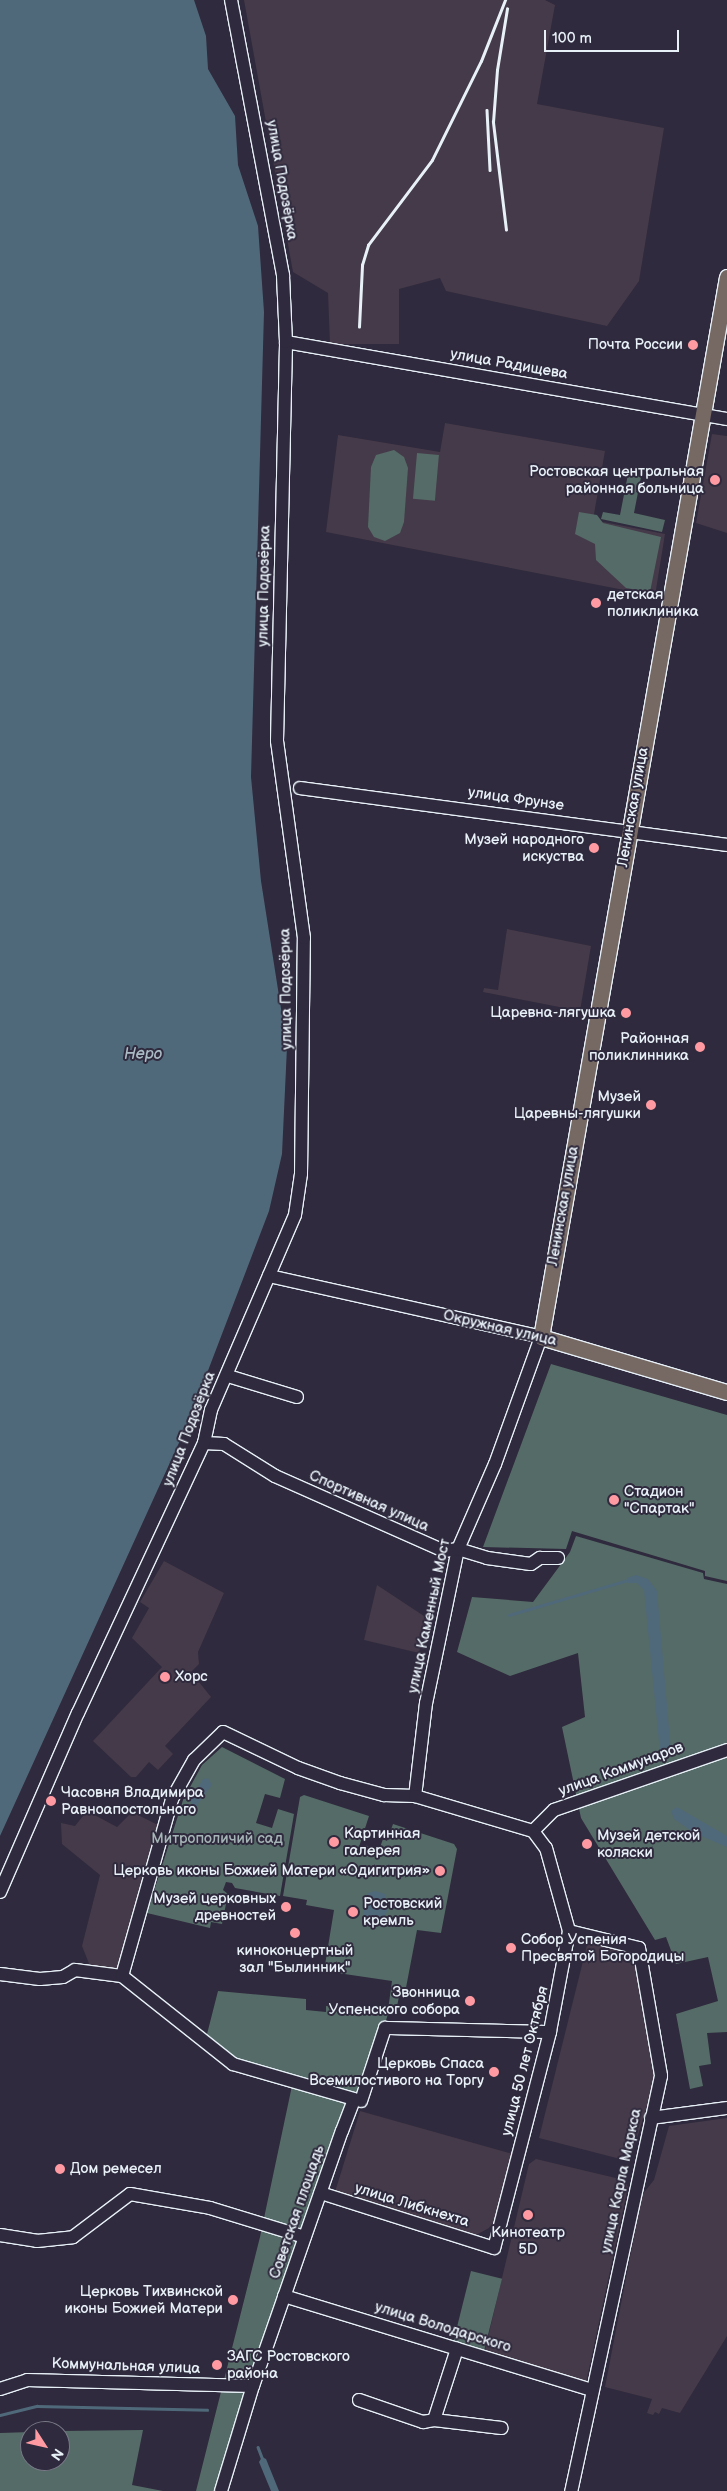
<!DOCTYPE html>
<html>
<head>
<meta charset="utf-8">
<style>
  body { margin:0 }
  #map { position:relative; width:727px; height:2491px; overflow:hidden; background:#2f2a3d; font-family:"Balsamiq Sans",sans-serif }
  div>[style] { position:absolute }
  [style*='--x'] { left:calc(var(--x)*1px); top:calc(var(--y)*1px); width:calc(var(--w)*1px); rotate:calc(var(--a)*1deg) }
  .built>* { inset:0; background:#453a49 }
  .green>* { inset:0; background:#556b67; transform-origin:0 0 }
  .water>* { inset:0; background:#50697a }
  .stream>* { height:2.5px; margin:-1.25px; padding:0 1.25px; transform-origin:1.25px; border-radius:1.25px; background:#50697a }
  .roads { filter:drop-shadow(1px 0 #e8f1f8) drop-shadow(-1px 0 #e8f1f8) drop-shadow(0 1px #e8f1f8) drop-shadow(0 -1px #e8f1f8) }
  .minor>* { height:12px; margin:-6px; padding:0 6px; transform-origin:6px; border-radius:6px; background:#2f2a3d }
  .major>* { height:15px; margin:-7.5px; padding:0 7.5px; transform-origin:7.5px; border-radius:7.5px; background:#766964 }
  .rail>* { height:2.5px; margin:-1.25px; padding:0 1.25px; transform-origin:1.25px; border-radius:1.25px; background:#e8f1f8 }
  .dots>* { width:14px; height:14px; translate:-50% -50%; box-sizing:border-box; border:2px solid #2f2a3d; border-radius:50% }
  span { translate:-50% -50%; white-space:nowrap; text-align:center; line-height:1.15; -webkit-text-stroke:4px #2f2a3d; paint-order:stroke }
  .street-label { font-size:15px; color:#e8f1f8 }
  .poi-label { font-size:15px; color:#e8f1f8 }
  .right { translate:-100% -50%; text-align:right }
  .left { translate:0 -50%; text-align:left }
  .park-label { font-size:15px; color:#a6b5b7 }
  .water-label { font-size:16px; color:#abbbc6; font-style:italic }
  .north { position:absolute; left:20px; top:2421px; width:50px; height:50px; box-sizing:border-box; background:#2f2a3d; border:1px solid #797a88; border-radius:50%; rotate:125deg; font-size:14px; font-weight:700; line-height:20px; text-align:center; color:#e8f1f8 }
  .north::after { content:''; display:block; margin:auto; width:18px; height:22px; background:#ff9aa2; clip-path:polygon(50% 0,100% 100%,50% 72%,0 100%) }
  .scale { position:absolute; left:544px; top:30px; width:135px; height:22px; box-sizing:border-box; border:2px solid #e8f1f8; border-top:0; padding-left:6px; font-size:15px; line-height:18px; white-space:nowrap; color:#e8f1f8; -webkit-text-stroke:4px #2f2a3d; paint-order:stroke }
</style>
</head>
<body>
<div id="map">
  <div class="built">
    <div style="clip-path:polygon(244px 0,545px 0,555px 5px,537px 104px,664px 128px,639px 281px,607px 326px,446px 291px,440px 278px,399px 289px,399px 344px,330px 344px,328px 293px,293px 272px)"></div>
    <div style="clip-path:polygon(445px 423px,605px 451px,593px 520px,665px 534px,655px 596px,326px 532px,338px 435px,440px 452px)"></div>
    <div style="clip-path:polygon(712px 434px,727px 436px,727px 533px,696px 523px)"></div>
    <div style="clip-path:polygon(507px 929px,591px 946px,580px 1011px,483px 992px,484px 988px,498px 990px)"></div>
    <div style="clip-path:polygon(164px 1561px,224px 1593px,198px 1652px,199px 1664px,191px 1672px,211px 1697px,165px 1746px,173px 1754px,158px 1770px,149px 1762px,136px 1777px,131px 1777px,93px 1741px,162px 1667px,132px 1638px,149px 1608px,140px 1602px)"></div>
    <div style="clip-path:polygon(377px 1585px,427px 1618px,419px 1653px,364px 1640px)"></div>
    <div style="clip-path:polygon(87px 1811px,117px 1827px,132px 1812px,158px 1825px,118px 1970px,90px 1966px,82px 1946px,100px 1875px,62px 1844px,61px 1823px,75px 1826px)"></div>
    <div style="clip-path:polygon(588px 1941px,637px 1952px,656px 2076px,631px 2158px,628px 2161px,539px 2138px)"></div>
    <div style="clip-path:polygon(360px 2111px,513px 2154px,495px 2220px,489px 2228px,476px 2235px,468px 2234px,335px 2192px)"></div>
    <div style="clip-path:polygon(727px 2118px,727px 2336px,680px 2413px,662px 2408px,659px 2414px,655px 2412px,653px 2415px,647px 2413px,652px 2399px,605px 2387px,642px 2195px,654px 2180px,669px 2126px)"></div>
    <div style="clip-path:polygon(536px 2159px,624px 2180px,628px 2187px,586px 2383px,487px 2355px,485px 2350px,529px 2164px)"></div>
  </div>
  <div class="green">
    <div style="clip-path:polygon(394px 450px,404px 457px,408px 468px,404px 522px,400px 533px,385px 541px,374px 537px,368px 527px,371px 467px,376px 455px)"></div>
    <div style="left:417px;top:453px;width:22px;height:46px;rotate:5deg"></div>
    <div style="clip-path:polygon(629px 469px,642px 472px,634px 513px,665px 520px,662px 532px,601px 519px,603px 512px,620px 515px)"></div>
    <div style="clip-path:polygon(579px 512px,597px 515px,603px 523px,661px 537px,650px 592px,626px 588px,596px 560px,595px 544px,575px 534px)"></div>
    <div style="clip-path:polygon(551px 1364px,727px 1415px,727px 1581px,705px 1576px,705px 1571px,572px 1531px,566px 1549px,483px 1547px)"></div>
    <div style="clip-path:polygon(576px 1536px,703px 1573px,704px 1579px,727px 1584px,727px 2032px,707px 2033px,711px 2064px,699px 2066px,703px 2086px,690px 2089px,676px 2014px,718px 2001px,708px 1957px,676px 1964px,666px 1937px,655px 1940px,581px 1818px,562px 1727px,585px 1717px,578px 1653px,510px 1676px,457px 1652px,472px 1597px,533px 1602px,570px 1552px)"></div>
    <div style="clip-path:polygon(222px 1747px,285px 1779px,280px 1798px,265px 1794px,256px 1823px,272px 1828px,278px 1809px,294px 1814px,280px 1896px,235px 1888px,232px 1883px,226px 1882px,223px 1890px,228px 1894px,222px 1924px,211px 1922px,210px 1928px,147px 1913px,183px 1800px,202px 1765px)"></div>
    <div style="clip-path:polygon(304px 1795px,369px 1816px,359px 1847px,364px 1849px,365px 1845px,379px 1850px,383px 1839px,387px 1841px,393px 1824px,454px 1844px,457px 1849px,441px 1933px,417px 1930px,405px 1993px,400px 1992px,396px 2011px,388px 2010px,392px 1981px,324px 1971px,334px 1910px,306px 1905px,307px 1900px,283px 1896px,300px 1797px)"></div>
    <div style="clip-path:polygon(218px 1991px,306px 1999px,306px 2010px,326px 2012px,326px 2006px,388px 2014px,361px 2101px,355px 2099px,221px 2491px,196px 2491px,260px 2237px,293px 2081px,233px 2064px,205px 2042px)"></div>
    <div style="left:471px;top:2271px;width:32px;height:74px;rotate:14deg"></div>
    <div style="clip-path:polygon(143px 2430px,132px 2485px,163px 2491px,0 2491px,0 2433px,30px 2432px,30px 2461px,60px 2461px,60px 2431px)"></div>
  </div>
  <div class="water">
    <div style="clip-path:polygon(0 0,194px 0,206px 36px,208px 69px,235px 116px,238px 165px,258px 226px,264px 312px,251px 777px,261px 881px,287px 1047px,282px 1154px,269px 1211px,188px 1423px,0 1836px)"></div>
    <div style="clip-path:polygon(636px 1575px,648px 1579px,657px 1591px,671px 1751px,666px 1755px,660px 1752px,644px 1590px,637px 1583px,627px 1583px,627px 1578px)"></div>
    <div style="clip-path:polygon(208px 1778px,212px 1785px,195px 1808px,190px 1801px,203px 1779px)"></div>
    <div style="clip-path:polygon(677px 1807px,727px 1836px,727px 1847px,694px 1833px,674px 1819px,671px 1811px)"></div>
    <div style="clip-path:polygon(375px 1891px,385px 1894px,388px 1909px,384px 1919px,372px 1925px,363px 1915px,368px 1893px)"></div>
    <div style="clip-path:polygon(262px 2457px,266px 2459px,279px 2491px,271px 2491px,259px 2462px)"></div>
  </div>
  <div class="stream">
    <div style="--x:509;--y:1615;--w:124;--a:-16.4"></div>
    <div style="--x:0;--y:2415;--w:38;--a:-14"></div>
    <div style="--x:37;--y:2406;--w:170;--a:1.3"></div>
    <div style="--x:258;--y:2447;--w:14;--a:69"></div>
  </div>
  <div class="roads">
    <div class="minor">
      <div style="--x:286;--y:342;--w:448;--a:9.9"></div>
      <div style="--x:300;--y:788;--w:431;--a:7.6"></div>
      <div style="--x:269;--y:1276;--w:279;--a:12.6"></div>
      <div style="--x:541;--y:1337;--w:135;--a:109.9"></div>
      <div style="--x:495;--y:1464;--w:93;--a:113.5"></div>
      <div style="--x:458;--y:1549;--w:157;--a:101.7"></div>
      <div style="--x:426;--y:1703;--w:94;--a:96.7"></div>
      <div style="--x:228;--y:1376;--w:72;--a:16.9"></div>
      <div style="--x:204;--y:1443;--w:20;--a:3"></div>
      <div style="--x:224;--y:1444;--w:60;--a:32.1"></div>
      <div style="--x:275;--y:1476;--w:185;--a:23.9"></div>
      <div style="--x:444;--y:1551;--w:14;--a:-8"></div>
      <div style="--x:458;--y:1549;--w:30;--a:17"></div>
      <div style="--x:487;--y:1558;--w:44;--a:7.8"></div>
      <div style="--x:531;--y:1564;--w:11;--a:-34"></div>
      <div style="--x:540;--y:1558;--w:18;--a:0"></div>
      <div style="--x:533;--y:1831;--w:30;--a:-45"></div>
      <div style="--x:554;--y:1810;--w:183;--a:-19.1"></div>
      <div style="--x:0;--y:1892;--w:195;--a:-66.5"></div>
      <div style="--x:78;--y:1713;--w:298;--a:-65"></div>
      <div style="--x:204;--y:1443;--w:34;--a:-78"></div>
      <div style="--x:211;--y:1410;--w:212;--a:-66.7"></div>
      <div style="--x:295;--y:1215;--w:41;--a:-81.7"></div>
      <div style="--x:301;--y:1174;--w:236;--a:-89.3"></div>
      <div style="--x:304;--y:938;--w:199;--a:-97.8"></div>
      <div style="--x:277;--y:741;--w:399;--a:-88.7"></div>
      <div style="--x:286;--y:342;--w:67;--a:-92.6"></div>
      <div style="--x:283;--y:275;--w:280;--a:-100.7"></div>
      <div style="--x:569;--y:1931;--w:72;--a:13.7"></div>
      <div style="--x:639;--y:1948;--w:130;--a:80.2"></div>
      <div style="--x:661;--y:2076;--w:425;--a:102.2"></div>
      <div style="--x:0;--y:1974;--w:40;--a:7.1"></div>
      <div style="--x:40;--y:1979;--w:23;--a:-5"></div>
      <div style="--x:63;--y:1977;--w:14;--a:-30"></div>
      <div style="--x:75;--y:1970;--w:47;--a:7.3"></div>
      <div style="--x:361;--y:2101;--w:77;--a:-71.8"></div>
      <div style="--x:385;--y:2028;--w:165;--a:1.4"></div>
      <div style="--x:651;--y:2118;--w:77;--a:-7.5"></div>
      <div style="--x:0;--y:2235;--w:37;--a:9"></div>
      <div style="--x:37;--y:2241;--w:36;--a:-6"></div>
      <div style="--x:73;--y:2237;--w:71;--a:-37"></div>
      <div style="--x:130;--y:2194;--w:81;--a:9.9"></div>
      <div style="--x:210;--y:2208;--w:99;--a:17"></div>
      <div style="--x:284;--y:2296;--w:321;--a:17"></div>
      <div style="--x:0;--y:2389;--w:28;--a:-18"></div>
      <div style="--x:27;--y:2380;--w:226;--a:1.5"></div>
      <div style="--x:359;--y:2400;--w:68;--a:19"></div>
      <div style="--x:423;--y:2422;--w:11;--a:-10"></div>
      <div style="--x:434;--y:2420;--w:68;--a:6.7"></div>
      <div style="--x:434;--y:2420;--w:75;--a:-72.1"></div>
      <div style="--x:221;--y:2491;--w:110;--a:-73.1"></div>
      <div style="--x:253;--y:2386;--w:270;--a:-70.8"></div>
      <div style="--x:342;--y:2131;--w:34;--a:-69"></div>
      <div style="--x:354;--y:2099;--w:126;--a:-163.9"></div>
      <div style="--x:233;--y:2064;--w:142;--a:-141.6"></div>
      <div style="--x:122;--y:1976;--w:184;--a:-74.2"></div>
      <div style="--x:172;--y:1799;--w:45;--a:-60.6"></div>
      <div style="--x:194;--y:1760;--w:40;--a:-44"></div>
      <div style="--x:223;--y:1732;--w:83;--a:25.6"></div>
      <div style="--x:298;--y:1768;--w:45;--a:19.7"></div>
      <div style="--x:340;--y:1783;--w:46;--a:15.3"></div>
      <div style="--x:384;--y:1795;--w:31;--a:2"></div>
      <div style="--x:415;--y:1796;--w:123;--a:16.5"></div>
      <div style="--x:533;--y:1831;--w:21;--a:53"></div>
      <div style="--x:546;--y:1848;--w:86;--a:74.5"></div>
      <div style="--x:569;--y:1931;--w:103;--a:100.7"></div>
      <div style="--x:550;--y:2032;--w:223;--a:104.5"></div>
      <div style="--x:494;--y:2248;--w:182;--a:-162.4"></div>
    </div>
    <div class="major">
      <div style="--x:727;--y:277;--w:1076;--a:99.95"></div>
      <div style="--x:541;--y:1337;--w:194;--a:16.5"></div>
    </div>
  </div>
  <div class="rail">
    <div style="--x:487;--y:110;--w:60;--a:87.1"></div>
    <div style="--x:506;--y:230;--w:109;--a:-96.9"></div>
    <div style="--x:493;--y:122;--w:52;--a:-85.6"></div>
    <div style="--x:497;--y:70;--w:62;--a:-80.7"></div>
    <div style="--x:359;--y:327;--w:62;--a:-87.2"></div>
    <div style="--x:362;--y:265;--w:21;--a:-73"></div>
    <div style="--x:368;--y:245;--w:106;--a:-53"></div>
    <div style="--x:432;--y:160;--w:110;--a:-63.7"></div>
    <div style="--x:481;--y:61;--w:66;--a:-68.5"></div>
  </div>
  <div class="dots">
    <div style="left:693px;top:345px;background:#ff9aa2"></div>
    <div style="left:715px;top:480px;background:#ff9aa2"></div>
    <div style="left:596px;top:603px;background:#ff9aa2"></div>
    <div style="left:594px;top:848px;background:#ff9aa2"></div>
    <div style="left:626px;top:1013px;background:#ff9aa2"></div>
    <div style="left:700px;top:1047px;background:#ff9aa2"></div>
    <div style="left:651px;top:1105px;background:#ff9aa2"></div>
    <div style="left:614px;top:1500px;background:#ff9aa2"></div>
    <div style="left:165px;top:1677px;background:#ff9aa2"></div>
    <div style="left:51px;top:1801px;background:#ff9aa2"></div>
    <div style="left:334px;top:1842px;background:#ff9aa2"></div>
    <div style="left:587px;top:1844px;background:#ff9aa2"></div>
    <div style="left:440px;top:1871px;background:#ff9aa2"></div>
    <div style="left:286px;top:1907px;background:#ff9aa2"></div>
    <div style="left:353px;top:1912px;background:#ff9aa2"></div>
    <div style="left:295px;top:1933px;background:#ff9aa2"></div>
    <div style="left:511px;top:1948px;background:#ff9aa2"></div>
    <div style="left:470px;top:2001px;background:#ff9aa2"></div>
    <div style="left:494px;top:2072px;background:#ff9aa2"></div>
    <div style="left:60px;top:2169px;background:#ff9aa2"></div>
    <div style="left:528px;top:2215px;background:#ff9aa2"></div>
    <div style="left:233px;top:2300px;background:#ff9aa2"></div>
    <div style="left:217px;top:2365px;background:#ff9aa2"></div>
  </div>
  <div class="street-label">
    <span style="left:282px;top:180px;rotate:80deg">улица Подозёрка</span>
    <span style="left:509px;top:364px;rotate:10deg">улица Радищева</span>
    <span style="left:264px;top:586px;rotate:-89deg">улица Подозёрка</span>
    <span style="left:516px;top:799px;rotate:8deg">улица Фрунзе</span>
    <span style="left:633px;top:807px;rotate:-80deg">Ленинская улица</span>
    <span style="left:286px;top:989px;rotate:-91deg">улица Подозёрка</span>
    <span style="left:563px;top:1206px;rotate:-80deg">Ленинская улица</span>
    <span style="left:500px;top:1328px;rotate:13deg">Окружная улица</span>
    <span style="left:189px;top:1429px;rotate:-69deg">улица Подозёрка</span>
    <span style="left:369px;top:1501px;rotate:24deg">Спортивная улица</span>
    <span style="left:429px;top:1616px;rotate:-78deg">улица Каменный Мост</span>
    <span style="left:621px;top:1769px;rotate:-20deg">улица Коммунаров</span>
    <span style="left:525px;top:2061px;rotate:-76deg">улица 50 лет Октября</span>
    <span style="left:621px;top:2181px;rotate:-78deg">улица Карла Маркса</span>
    <span style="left:412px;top:2205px;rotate:17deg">улица Либкнехта</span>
    <span style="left:297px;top:2212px;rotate:-71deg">Советская площадь</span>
    <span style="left:443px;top:2327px;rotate:17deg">улица Володарского</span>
    <span style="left:126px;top:2366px;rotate:2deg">Коммунальная улица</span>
  </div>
  <div class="poi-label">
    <span class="right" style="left:683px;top:345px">Почта России</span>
    <span class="right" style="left:704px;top:480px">Ростовская центральная<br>районная больница</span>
    <span class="left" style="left:607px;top:603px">детская<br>поликлиника</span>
    <span class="right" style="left:584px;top:848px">Музей народного<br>искуства</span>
    <span class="right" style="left:616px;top:1013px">Царевна-лягушка</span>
    <span class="right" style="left:689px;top:1047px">Районная<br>поликлинника</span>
    <span class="right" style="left:641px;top:1105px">Музей<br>Царевны-лягушки</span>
    <span class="left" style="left:624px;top:1500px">Стадион<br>"Спартак"</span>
    <span class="left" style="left:175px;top:1677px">Хорс</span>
    <span class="left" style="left:61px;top:1801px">Часовня Владимира<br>Равноапостольного</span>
    <span class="left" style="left:344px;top:1842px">Картинная<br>галерея</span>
    <span class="left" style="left:597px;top:1844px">Музей детской<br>коляски</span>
    <span class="right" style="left:430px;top:1871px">Церковь иконы Божией Матери «Одигитрия»</span>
    <span class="right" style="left:276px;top:1907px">Музей церковных<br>древностей</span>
    <span class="left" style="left:363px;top:1912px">Ростовский<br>кремль</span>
    <span class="left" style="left:521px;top:1948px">Собор Успения<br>Пресвятой Богородицы</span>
    <span style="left:295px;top:1959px">киноконцертный<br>зал "Былинник"</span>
    <span class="right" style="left:460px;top:2001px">Звонница<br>Успенского собора</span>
    <span class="right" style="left:484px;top:2072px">Церковь Спаса<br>Всемилостивого на Торгу</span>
    <span class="left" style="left:70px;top:2169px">Дом ремесел</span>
    <span style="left:528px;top:2241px">Кинотеатр<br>5D</span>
    <span class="right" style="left:223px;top:2300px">Церковь Тихвинской<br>иконы Божией Матери</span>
    <span class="left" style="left:227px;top:2365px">ЗАГС Ростовского<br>района</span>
  </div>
  <div class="park-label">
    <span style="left:217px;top:1839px">Митрополичий сад</span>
  </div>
  <div class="water-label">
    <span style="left:143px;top:1055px">Неро</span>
  </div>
  <div class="north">N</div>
  <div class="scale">100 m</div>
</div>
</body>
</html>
